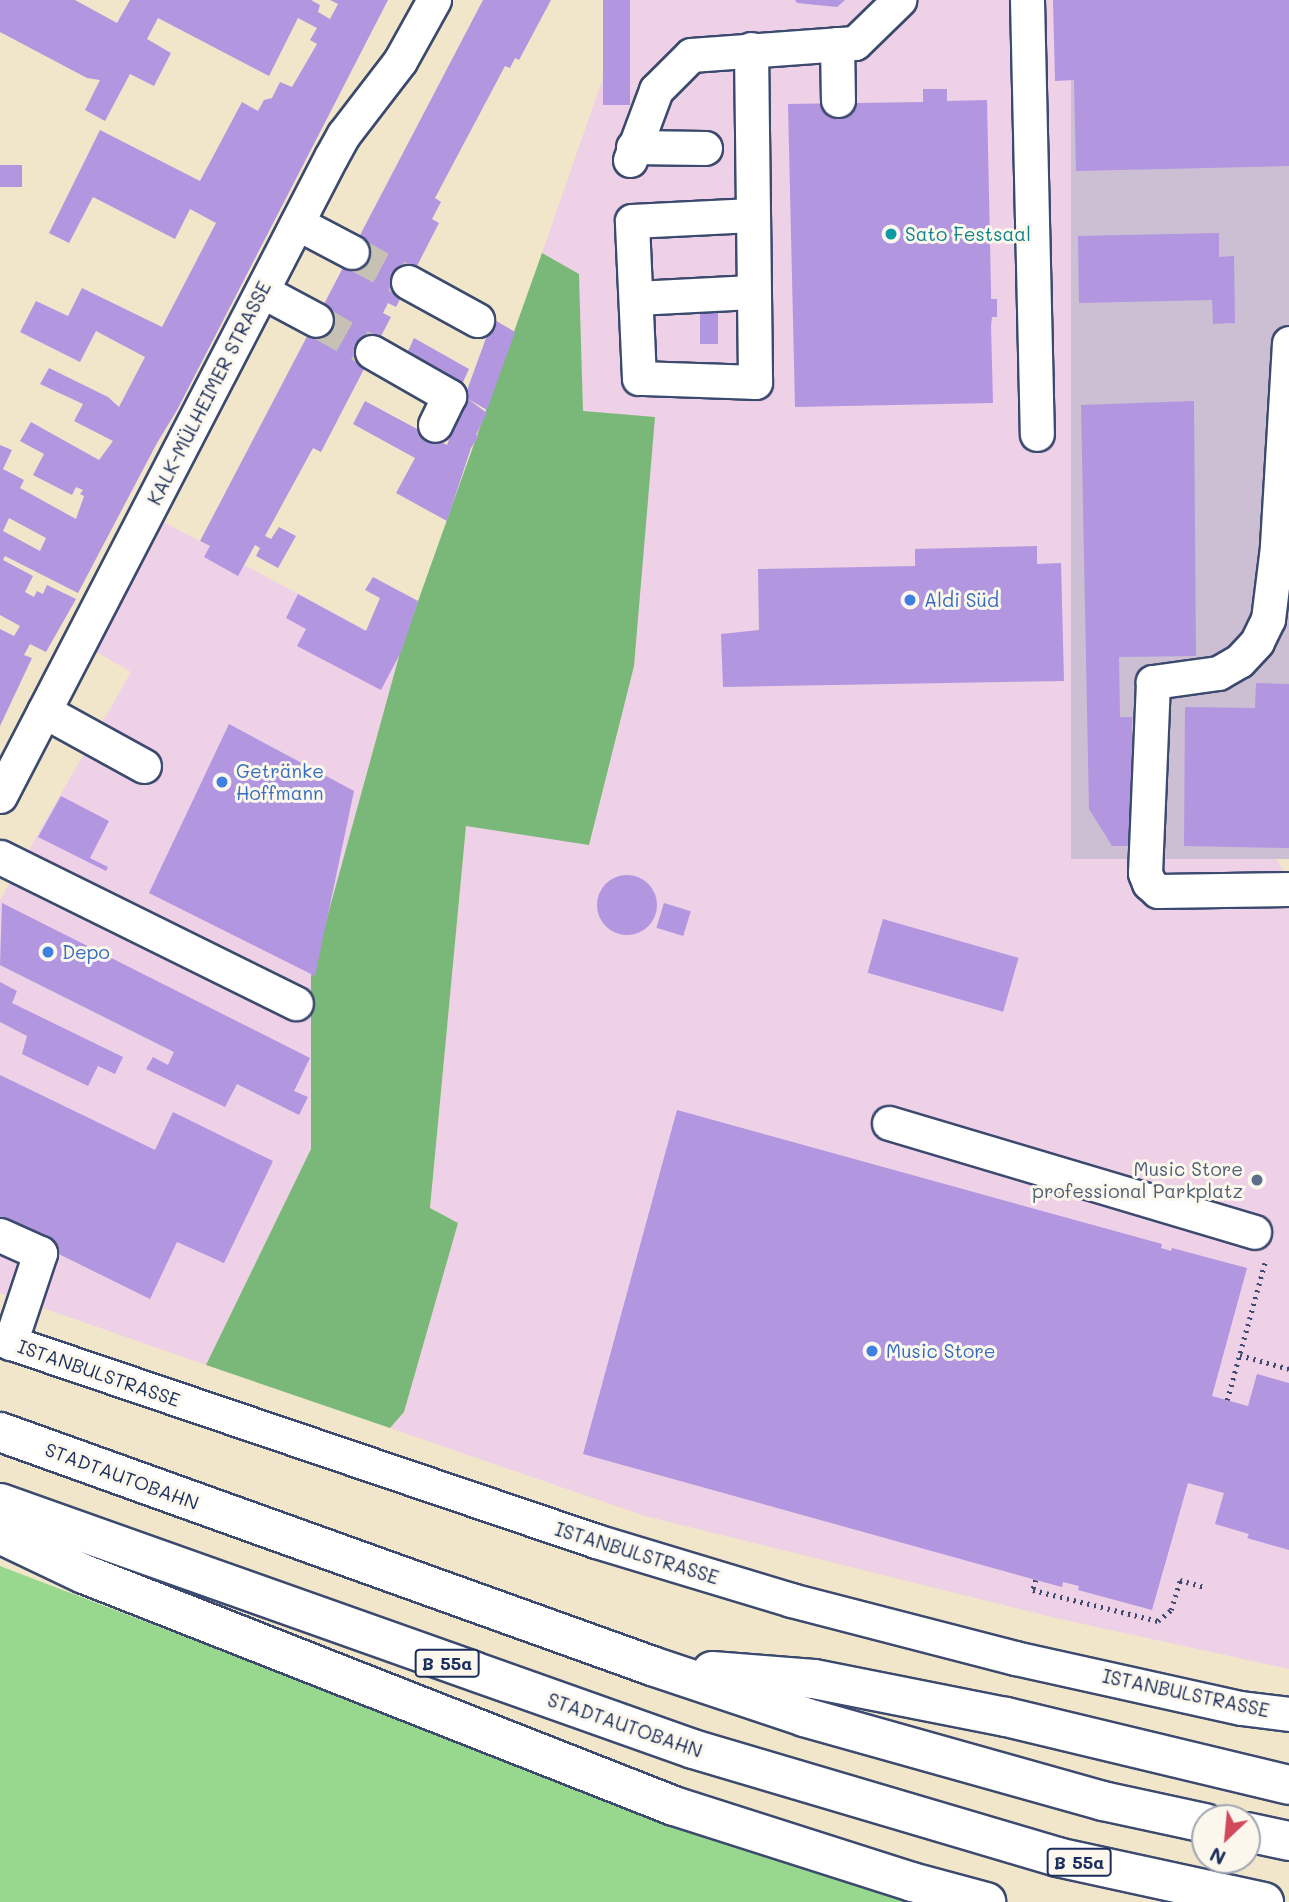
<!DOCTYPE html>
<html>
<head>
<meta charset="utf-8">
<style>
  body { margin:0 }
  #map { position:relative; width:1289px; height:1902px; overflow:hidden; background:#f1e6ca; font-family:Mali,sans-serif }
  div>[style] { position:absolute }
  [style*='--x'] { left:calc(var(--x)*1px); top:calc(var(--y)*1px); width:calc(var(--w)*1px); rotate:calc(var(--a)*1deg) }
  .built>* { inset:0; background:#eed0e7 }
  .industrial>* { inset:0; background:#ccbed3; transform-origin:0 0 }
  .green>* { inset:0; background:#98d78e }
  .forest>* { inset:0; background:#7ab879 }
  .building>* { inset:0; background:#b296e0; transform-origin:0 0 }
  .round { border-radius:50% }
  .minor-tunnel>* { height:33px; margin-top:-16.5px; transform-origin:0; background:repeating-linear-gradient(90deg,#c6c1b4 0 33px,transparent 0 50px) }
  .path>* { height:4.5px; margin-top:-2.25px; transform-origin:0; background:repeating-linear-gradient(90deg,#3b4a6e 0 2px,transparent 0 7px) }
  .roads { filter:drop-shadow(2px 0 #3b4a6e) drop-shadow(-2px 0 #3b4a6e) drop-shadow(0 2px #3b4a6e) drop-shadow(0 -2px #3b4a6e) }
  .minor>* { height:33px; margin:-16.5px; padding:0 16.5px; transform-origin:16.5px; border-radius:16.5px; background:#fff }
  .highway>* { height:38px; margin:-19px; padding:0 19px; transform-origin:19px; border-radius:19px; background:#fff }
  .dots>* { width:19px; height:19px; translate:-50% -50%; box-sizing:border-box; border:4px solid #fbf7ec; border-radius:50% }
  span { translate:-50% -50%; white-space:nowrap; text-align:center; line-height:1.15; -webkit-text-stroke:6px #fbf7ec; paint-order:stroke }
  .shield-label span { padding:2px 5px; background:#fbf7ec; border:2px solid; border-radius:5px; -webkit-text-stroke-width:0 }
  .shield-label { font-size:18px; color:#1b2f5e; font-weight:700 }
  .culture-label { font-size:19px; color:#0d838f }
  .left { translate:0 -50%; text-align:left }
  .street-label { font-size:19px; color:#1b2f5e }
  .shop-label { font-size:19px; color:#366cbe }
  .service-label { font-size:19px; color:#4e5e75 }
  .right { translate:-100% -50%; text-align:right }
  .north { position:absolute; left:1191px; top:1804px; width:70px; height:70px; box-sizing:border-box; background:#fbf7ec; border:2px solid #a1a7b3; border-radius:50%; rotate:206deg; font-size:19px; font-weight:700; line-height:28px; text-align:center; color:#1b2f5e }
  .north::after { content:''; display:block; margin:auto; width:24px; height:32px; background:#d1495b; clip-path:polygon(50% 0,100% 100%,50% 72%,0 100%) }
</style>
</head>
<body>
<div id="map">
  <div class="built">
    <div style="clip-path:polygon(630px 0,1071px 0,1077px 442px,1289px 884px,1289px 1669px,1060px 1619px,645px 1516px,390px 1428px,404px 1412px,457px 1224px,430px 1208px,466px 825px,655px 417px,583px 412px,579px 275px,542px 253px)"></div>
    <div style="clip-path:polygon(160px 520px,401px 649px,311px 976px,311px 1149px,206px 1365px,0 1293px,0 900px,131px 672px,95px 651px)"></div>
  </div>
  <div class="industrial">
    <div style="left:1071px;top:0;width:218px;height:859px"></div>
  </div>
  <div class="green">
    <div style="clip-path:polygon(0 1566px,655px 1817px,920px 1902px,0 1902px)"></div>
  </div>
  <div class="forest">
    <div style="clip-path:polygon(542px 253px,579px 274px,583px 411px,655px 417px,634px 666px,589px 845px,466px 826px,430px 1208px,458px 1223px,404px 1412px,390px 1428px,206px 1365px,311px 1149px,311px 976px,401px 649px)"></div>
  </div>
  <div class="building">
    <div style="clip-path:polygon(evenodd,0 0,75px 0,117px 23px,130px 0,311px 0,320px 5px,318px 12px,330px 19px,338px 4px,330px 0,388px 0,177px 410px,157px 443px,78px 593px,5px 556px,3px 560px,33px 576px,25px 592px,34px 597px,37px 591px,43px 594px,47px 585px,76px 599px,46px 652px,30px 644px,24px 655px,32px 658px,0 726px,0 629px,14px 636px,20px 626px,0 615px,0 445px,12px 450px,3px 469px,24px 480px,20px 488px,76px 519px,84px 496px,80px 494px,83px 490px,76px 487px,72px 495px,33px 475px,44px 454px,20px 441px,31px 422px,99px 460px,113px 441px,74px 421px,83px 404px,40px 384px,49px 368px,108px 397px,119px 407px,145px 357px,96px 331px,80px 362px,20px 332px,36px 301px,68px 316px,82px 288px,162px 327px,216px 223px,190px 209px,175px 239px,93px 197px,69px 243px,49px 233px,100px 130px,200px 181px,242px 102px,258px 111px,264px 100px,272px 98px,280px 82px,292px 87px,317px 44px,310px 40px,317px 28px,298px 18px,269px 76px,158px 18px,147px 39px,171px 53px,154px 86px,130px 74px,105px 121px,85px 110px,100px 80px,87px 78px,0 32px,0 0,9px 518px,46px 538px,40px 551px,3px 531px,9px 518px)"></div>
    <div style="clip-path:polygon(483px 0,551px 0,519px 60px,515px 58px,510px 68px,505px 66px,435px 198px,441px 202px,432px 219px,439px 223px,396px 307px,388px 303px,383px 313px,391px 317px,321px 452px,313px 448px,265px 536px,271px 539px,279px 527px,296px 536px,278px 568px,256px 556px,260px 548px,255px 545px,238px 576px,204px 557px,210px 546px,200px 541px)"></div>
    <div style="left:603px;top:0;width:27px;height:105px"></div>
    <div style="clip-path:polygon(795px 0,845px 0,837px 7px,797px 3px)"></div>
    <div style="clip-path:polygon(1053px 0,1289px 0,1289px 166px,1076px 171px,1074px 80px,1055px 81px)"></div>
    <div style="clip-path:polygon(923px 89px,947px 89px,947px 101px,987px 100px,991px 291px,991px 299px,997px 299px,997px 317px,992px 317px,991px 326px,993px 403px,795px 407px,788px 104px,923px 102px)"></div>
    <div style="left:22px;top:165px;width:22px;height:22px;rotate:90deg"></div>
    <div style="clip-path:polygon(1219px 233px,1219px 257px,1234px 256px,1235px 323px,1213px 324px,1212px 300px,1079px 303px,1078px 236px)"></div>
    <div style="left:700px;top:310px;width:18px;height:34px"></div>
    <div style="clip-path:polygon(493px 319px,515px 332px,487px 410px,468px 399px,487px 413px,476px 435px,479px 436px,471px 448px,447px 521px,396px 493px,415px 458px,353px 424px,365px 401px,447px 445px)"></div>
    <div style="clip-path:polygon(414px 338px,469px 369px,458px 393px,404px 360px)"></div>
    <div style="clip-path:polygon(1194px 401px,1196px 656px,1119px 657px,1120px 717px,1132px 717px,1132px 826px,1136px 846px,1112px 846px,1089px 809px,1081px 405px)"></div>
    <div style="clip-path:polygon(1037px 546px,1037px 564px,1061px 563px,1064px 681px,723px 687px,721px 634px,759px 630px,758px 569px,915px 566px,915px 549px)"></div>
    <div style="clip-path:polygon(373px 577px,418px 601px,402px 650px,381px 690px,297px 646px,306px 629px,286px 618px,298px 594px,366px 631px,380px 598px,365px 590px)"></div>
    <div style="clip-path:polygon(1256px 683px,1289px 684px,1289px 848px,1184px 846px,1185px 707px,1255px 708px)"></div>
    <div style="clip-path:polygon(229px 724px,354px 791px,315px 976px,149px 893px)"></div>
    <div style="clip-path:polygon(61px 796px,109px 821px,90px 858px,108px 867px,106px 871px,38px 837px)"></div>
    <div class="round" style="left:597px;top:875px;width:60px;height:60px"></div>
    <div style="clip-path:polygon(2px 903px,310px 1058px,294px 1091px,308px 1097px,299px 1115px,237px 1084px,225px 1107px,146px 1069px,153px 1057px,168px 1065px,174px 1052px,0 965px)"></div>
    <div style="left:664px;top:903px;width:28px;height:26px;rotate:17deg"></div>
    <div style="left:883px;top:919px;width:141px;height:56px;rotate:16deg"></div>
    <div style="clip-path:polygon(0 982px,17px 991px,12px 1003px,123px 1057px,115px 1074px,98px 1066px,88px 1086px,22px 1054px,27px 1036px,0 1022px)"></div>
    <div style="clip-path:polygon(0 1075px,155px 1150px,173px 1112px,273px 1161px,224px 1263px,177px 1242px,150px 1299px,0 1225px)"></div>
    <div style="clip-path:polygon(677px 1110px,1162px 1244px,1161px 1248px,1171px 1251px,1172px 1248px,1247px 1268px,1212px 1396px,1248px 1406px,1257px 1374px,1289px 1383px,1289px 1550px,1247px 1538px,1249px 1534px,1215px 1524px,1224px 1493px,1188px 1483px,1152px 1610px,1078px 1590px,1079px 1586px,1063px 1582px,1062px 1587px,1036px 1580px,583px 1454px)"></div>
  </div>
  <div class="minor-tunnel">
    <div style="--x:352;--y:252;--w:64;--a:28.2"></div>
    <div style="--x:316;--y:320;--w:64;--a:29.7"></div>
  </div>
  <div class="path">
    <div style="--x:1240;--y:1355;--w:51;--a:15.9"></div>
    <div style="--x:1227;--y:1400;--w:143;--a:-74.6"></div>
    <div style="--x:1036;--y:1580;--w:10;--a:107"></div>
    <div style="--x:1033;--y:1590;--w:129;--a:13.9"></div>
    <div style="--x:1158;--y:1621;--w:17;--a:-40"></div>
    <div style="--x:1171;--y:1610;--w:31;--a:-73"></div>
    <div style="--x:1180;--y:1580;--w:26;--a:16"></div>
  </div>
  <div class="roads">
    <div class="minor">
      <div style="--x:1027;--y:0;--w:434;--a:88.7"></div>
      <div style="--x:837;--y:44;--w:56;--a:89"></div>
      <div style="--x:751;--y:49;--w:333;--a:89.3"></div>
      <div style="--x:755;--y:382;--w:116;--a:-178"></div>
      <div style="--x:639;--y:378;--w:157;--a:-92.6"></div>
      <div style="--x:632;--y:221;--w:120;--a:-2.9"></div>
      <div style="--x:633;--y:147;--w:72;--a:0.8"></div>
      <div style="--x:630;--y:160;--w:75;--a:-69.6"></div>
      <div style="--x:656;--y:90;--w:49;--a:-45"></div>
      <div style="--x:691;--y:55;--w:164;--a:-4.2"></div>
      <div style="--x:855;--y:43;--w:62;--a:-44.3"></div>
      <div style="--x:297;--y:223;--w:62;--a:27.8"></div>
      <div style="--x:408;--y:282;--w:79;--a:28.8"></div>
      <div style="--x:262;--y:291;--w:61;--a:28.2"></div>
      <div style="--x:636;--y:298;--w:116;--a:-3"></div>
      <div style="--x:1289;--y:343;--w:204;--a:93.4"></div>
      <div style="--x:1277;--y:547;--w:73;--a:97.1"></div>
      <div style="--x:1268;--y:619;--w:25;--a:116"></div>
      <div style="--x:1257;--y:642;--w:26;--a:133"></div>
      <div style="--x:1239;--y:661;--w:24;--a:150"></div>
      <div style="--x:1218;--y:673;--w:66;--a:172.1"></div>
      <div style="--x:1153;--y:682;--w:191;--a:92.4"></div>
      <div style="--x:1145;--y:873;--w:11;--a:68"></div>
      <div style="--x:1149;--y:883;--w:12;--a:42"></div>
      <div style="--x:1158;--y:891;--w:131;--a:-0.9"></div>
      <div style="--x:372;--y:352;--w:89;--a:29.7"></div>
      <div style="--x:449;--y:396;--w:32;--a:116"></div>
      <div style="--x:44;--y:711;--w:114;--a:28.8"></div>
      <div style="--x:0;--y:796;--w:720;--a:-62.62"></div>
      <div style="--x:331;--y:157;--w:26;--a:-61"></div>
      <div style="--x:344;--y:134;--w:92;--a:-52.5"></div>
      <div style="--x:400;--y:61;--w:70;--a:-60.9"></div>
      <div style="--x:0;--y:857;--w:330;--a:26.3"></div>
      <div style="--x:889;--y:1123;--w:381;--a:16.6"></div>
      <div style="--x:0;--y:1235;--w:44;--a:24.2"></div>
      <div style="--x:40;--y:1253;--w:95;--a:108.4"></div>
      <div style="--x:0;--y:1339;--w:629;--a:18.72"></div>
      <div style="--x:596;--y:1541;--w:204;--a:16.8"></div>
      <div style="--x:791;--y:1600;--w:231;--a:14.5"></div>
      <div style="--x:1015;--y:1658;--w:231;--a:12.5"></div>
      <div style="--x:1241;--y:1708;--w:48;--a:7.1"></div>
    </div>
    <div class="highway">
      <div style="--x:0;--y:1432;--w:693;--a:19.74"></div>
      <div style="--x:652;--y:1666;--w:160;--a:18.5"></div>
      <div style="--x:804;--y:1717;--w:311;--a:15.7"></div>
      <div style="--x:1103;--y:1801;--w:104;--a:12.2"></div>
      <div style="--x:0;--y:1503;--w:735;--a:19.54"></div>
      <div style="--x:693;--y:1749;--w:380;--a:16.5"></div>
      <div style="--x:1057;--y:1857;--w:212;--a:12.3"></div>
      <div style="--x:0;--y:1534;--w:93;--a:25.5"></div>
      <div style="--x:84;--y:1574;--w:634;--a:21.47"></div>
      <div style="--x:674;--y:1806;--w:250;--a:17.7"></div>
      <div style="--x:912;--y:1882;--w:77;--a:15.1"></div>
      <div style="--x:712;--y:1671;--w:102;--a:4.5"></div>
      <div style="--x:814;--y:1679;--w:196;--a:11.2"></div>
      <div style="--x:1006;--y:1717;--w:291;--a:13.5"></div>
      <div style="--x:1247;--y:1832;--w:43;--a:12.1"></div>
    </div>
  </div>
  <div class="dots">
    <div style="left:891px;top:234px;background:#0f9aa8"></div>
    <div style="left:910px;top:600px;background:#3f7fe0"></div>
    <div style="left:222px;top:782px;background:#3f7fe0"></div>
    <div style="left:48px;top:952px;background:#3f7fe0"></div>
    <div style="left:1257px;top:1180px;background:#5c6f8a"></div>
    <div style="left:872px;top:1351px;background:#3f7fe0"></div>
  </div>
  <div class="shield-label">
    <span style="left:447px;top:1663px">B 55a</span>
    <span style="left:1079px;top:1862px">B 55a</span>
  </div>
  <div class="culture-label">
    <span class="left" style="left:905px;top:234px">Sato Festsaal</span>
  </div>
  <div class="street-label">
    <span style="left:209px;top:393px;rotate:-63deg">KALK-MÜLHEIMER STRASSE</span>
    <span style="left:99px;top:1373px;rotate:19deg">ISTANBULSTRASSE</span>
    <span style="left:122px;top:1476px;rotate:20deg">STADTAUTOBAHN</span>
    <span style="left:637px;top:1553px;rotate:17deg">ISTANBULSTRASSE</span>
    <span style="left:1186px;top:1693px;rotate:12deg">ISTANBULSTRASSE</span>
    <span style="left:625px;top:1725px;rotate:19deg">STADTAUTOBAHN</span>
  </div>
  <div class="shop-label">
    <span class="left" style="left:924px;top:600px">Aldi Süd</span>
    <span class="left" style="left:236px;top:782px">Getränke<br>Hoffmann</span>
    <span class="left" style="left:62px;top:952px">Depo</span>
    <span class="left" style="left:886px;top:1351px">Music Store</span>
  </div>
  <div class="service-label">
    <span class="right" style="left:1243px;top:1180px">Music Store<br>professional Parkplatz</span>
  </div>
  <div class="north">N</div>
</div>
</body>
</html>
